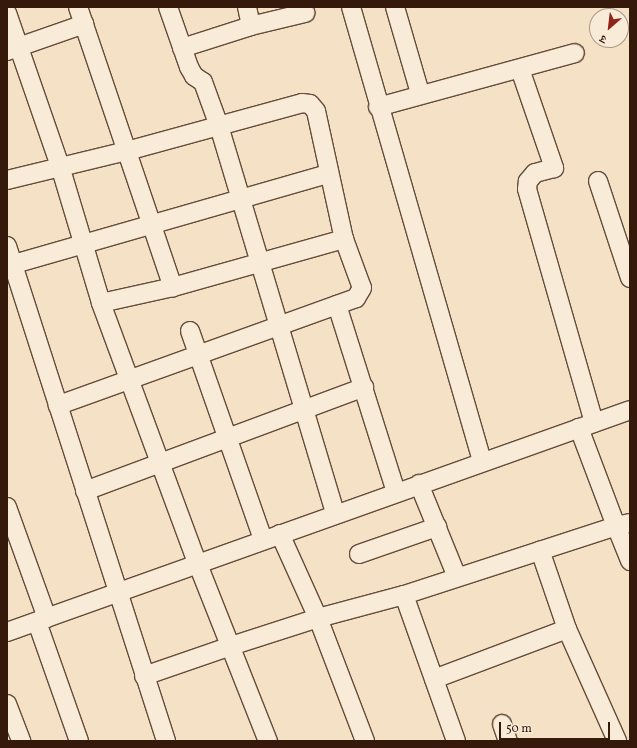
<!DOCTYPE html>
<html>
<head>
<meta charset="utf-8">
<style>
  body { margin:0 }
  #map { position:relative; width:637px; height:748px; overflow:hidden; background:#f5e1c5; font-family:Vollkorn,"Noto Serif Devanagari",serif }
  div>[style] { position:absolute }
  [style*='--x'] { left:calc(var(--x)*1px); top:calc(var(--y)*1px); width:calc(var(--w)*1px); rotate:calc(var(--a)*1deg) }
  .roads { filter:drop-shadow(1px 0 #654b39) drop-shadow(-1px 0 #654b39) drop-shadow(0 1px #654b39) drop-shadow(0 -1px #654b39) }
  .street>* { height:18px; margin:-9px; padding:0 9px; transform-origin:9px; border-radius:9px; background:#f8ecd9 }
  span { translate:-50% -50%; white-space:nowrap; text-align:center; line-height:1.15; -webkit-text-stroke:3.5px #f8ecd9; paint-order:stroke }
  .frame { position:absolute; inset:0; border:8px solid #35190a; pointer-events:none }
  .north { position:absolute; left:589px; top:8px; width:40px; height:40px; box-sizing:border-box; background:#f8ecd9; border:1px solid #aa9886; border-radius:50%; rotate:208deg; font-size:11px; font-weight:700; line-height:16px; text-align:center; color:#35190a }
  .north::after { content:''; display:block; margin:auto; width:14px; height:18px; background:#8f2418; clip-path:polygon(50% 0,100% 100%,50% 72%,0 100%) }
  .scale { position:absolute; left:499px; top:722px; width:111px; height:18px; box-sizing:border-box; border:2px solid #35190a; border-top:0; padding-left:5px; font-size:12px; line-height:14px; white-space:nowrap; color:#35190a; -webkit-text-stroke:3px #f8ecd9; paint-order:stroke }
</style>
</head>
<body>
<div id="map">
  <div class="roads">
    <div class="street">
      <div style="--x:78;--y:7;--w:296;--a:71.3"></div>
      <div style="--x:168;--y:7;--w:64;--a:70.7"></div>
      <div style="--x:189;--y:67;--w:10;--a:61"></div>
      <div style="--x:194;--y:76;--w:11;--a:34"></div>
      <div style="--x:203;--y:82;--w:47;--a:70"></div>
      <div style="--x:219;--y:126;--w:404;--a:73.3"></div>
      <div style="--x:247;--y:7;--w:19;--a:78"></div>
      <div style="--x:351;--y:7;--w:473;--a:73.9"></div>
      <div style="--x:395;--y:7;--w:90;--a:73.8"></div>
      <div style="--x:7;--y:13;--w:162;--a:70.9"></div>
      <div style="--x:60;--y:166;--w:143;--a:73.3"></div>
      <div style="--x:101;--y:303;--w:276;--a:69.7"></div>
      <div style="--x:197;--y:562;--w:193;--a:68.4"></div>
      <div style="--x:182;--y:48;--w:72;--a:-17.7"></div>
      <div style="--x:251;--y:26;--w:56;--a:-13.5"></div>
      <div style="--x:7;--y:51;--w:82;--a:-19.3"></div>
      <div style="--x:520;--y:69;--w:105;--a:71"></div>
      <div style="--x:554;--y:168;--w:20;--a:165"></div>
      <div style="--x:535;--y:173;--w:11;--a:131"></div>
      <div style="--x:528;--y:181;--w:8;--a:97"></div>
      <div style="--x:527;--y:189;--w:243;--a:74"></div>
      <div style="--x:378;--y:107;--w:204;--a:-15.3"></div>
      <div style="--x:7;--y:180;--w:123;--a:-13.6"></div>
      <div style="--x:127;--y:151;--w:181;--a:-15.3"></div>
      <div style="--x:302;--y:103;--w:8;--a:7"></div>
      <div style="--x:310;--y:104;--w:9;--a:49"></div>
      <div style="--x:316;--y:111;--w:131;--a:77.7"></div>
      <div style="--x:344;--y:239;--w:52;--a:69.8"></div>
      <div style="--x:362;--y:288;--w:12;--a:121"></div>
      <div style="--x:356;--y:298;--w:317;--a:160.2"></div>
      <div style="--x:598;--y:181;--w:102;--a:71.7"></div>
      <div style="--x:7;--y:246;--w:520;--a:72.19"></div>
      <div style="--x:7;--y:266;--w:334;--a:-16"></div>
      <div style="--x:101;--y:303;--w:74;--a:-12.5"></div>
      <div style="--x:173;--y:287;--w:178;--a:-15.7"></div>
      <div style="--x:337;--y:305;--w:196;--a:72.5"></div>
      <div style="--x:190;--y:331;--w:220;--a:70.7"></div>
      <div style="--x:419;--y:484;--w:100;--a:67.8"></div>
      <div style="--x:85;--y:491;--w:298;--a:-20.4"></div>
      <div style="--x:7;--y:507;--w:118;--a:70.2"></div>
      <div style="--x:630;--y:523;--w:14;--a:168"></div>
      <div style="--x:616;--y:526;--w:38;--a:68"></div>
      <div style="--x:280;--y:534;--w:92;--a:65.7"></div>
      <div style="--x:318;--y:618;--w:132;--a:69.1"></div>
      <div style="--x:359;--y:554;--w:83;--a:-19.1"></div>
      <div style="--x:404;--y:595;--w:155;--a:70.4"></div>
      <div style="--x:37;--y:622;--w:126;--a:70.6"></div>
      <div style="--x:567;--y:629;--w:123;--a:65.9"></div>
      <div style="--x:7;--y:632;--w:661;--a:-19.61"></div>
      <div style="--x:144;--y:676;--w:92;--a:-19"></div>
      <div style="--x:231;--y:646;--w:91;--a:-17.8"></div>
      <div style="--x:318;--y:618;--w:89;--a:-15"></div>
      <div style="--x:404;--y:595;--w:223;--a:-18"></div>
      <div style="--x:616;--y:526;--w:105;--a:-110.7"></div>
      <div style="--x:434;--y:679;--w:142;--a:-20.6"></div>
      <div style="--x:567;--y:629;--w:83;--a:-108.9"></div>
      <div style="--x:7;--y:704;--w:40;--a:69"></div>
      <div style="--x:502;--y:724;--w:18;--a:71"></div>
    </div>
  </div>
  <div class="frame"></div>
  <div class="north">उ</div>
  <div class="scale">50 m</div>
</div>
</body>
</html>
